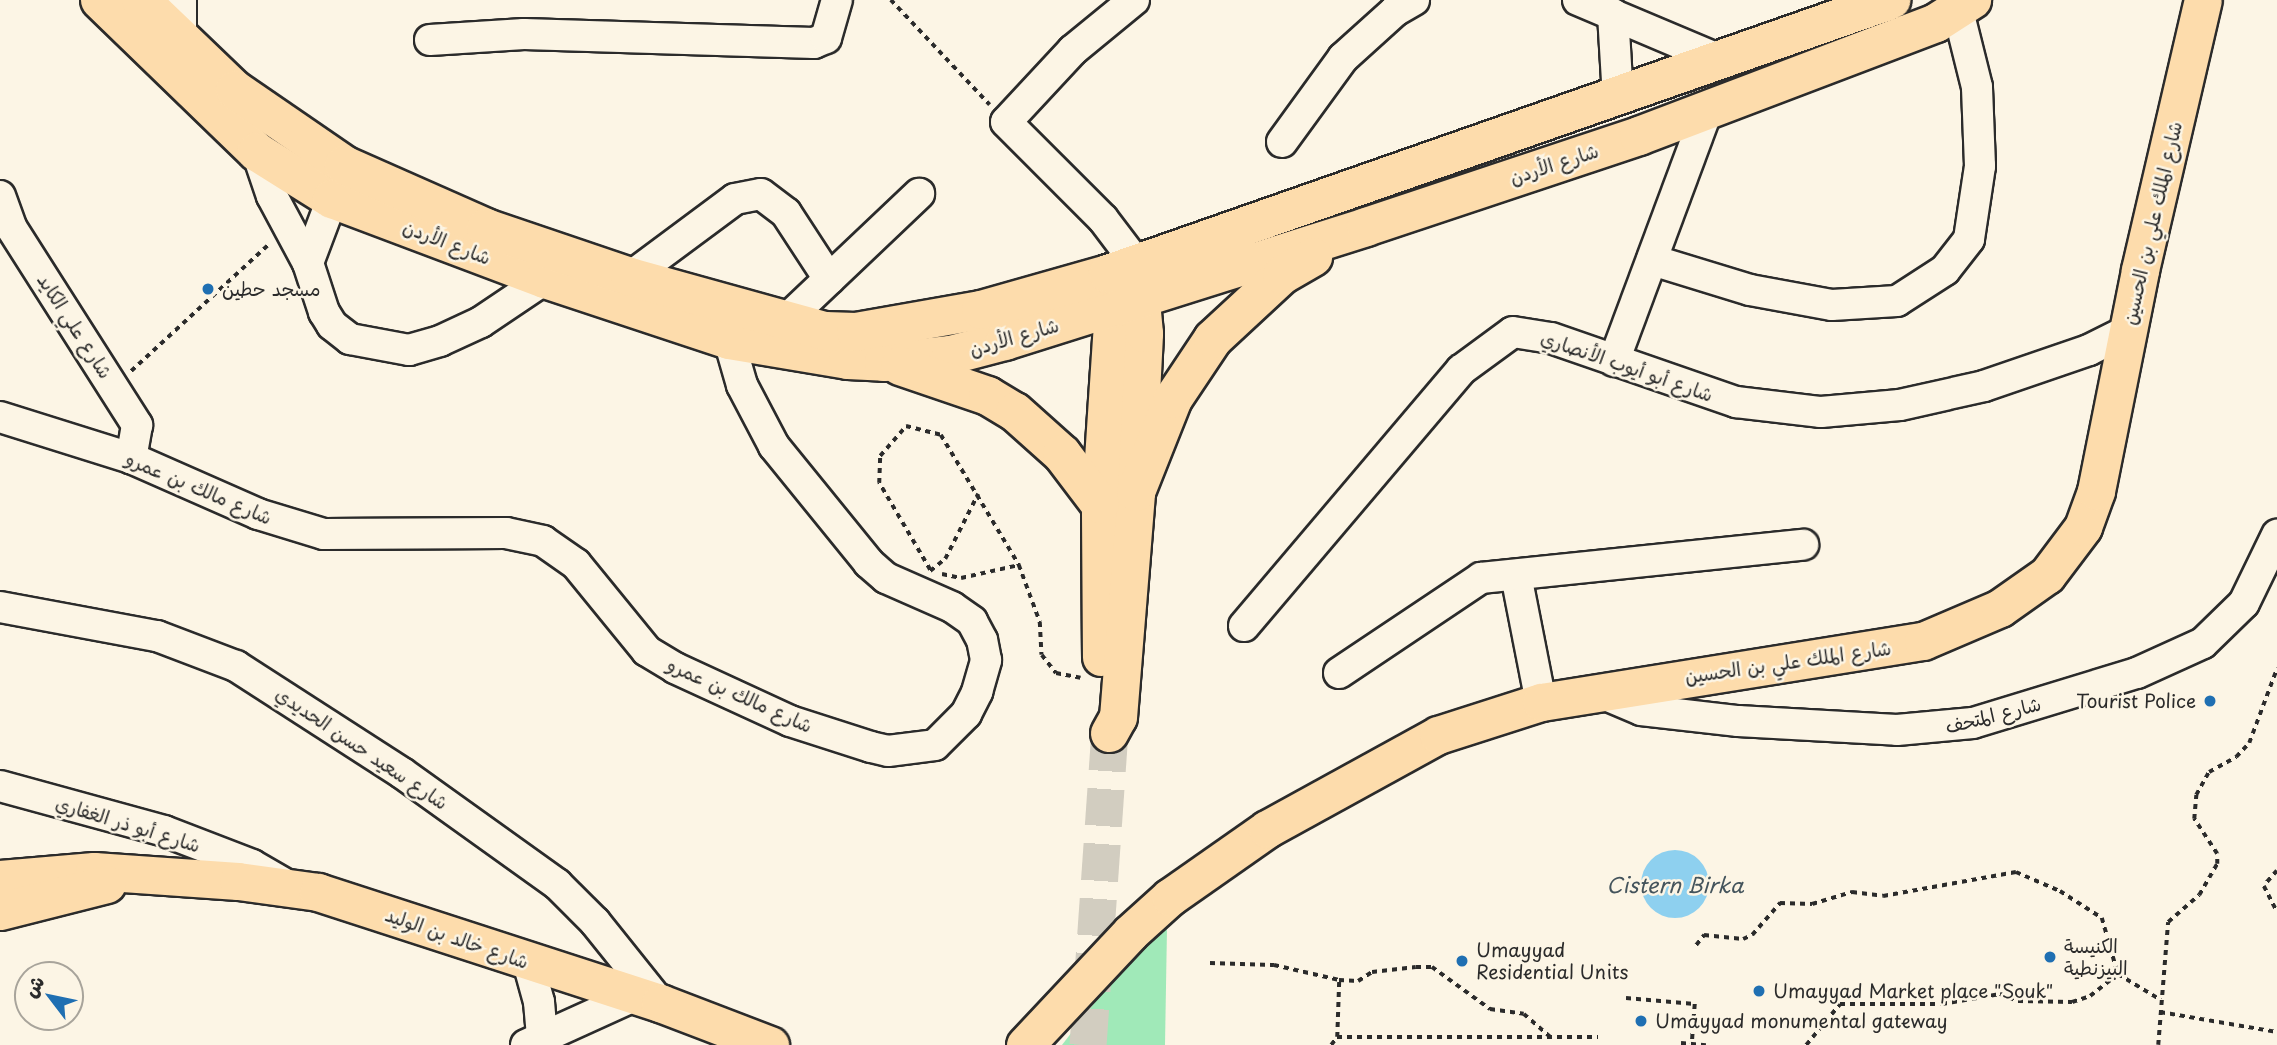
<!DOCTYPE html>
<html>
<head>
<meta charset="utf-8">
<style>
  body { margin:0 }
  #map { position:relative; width:2277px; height:1045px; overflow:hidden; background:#fcf5e5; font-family:"Playpen Sans","Playpen Sans Arabic",sans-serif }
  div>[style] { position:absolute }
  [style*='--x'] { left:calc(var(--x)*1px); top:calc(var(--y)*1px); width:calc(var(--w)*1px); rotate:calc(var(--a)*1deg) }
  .green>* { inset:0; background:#a0e9b8 }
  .water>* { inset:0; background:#8ed0ef }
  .round { border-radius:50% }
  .major-tunnel>* { height:37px; margin-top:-18.5px; transform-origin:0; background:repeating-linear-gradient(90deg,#d2cdc0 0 37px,transparent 0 55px) }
  .path>* { height:3.5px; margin-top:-1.75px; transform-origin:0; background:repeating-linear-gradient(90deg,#2b2b2b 0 5px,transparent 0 10px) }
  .roads { filter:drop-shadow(2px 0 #2b2b2b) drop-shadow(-2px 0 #2b2b2b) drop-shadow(0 2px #2b2b2b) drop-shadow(0 -2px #2b2b2b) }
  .minor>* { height:30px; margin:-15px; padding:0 15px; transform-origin:15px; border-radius:15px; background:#fcf5e5 }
  .major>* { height:37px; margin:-18.5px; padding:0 18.5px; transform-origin:18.5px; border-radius:18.5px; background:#fddcac }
  .highway>* { height:38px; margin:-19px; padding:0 19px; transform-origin:19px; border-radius:19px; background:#fddcac }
  .dots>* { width:19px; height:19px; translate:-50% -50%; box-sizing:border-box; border:4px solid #fcf5e5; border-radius:50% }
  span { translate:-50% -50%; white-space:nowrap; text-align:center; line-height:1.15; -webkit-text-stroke:5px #fcf5e5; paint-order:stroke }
  .street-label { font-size:19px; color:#2b2b2b }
  .poi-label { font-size:19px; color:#2b2b2b }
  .left { translate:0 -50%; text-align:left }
  .right { translate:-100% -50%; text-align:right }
  .water-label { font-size:21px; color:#44545c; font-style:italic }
  .north { position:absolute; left:14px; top:961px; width:70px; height:70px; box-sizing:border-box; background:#fcf5e5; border:2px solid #a8a49b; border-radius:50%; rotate:302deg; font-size:19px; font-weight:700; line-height:28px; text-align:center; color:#2b2b2b }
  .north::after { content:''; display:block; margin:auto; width:24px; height:32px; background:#1f6fb2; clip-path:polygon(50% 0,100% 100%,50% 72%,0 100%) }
</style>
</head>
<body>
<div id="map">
  <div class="green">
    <div style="clip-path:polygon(1167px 928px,1165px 1045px,1062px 1045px,1129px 958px)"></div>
  </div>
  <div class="water">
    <div class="round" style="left:1641px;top:850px;width:68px;height:68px"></div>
  </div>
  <div class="major-tunnel">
    <div style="--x:1088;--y:1045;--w:305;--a:-86"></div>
  </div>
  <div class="path">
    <div style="--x:891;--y:0;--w:144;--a:46.7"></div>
    <div style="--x:131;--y:371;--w:189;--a:-42.6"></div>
    <div style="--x:930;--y:570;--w:101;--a:-120.4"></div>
    <div style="--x:879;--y:483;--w:27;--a:-88"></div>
    <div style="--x:880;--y:456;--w:40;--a:-49"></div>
    <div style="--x:906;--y:426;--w:36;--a:14"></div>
    <div style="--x:941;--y:435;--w:152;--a:59"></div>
    <div style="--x:1019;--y:565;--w:61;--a:69.8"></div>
    <div style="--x:1040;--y:622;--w:33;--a:87"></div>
    <div style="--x:1042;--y:655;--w:23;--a:52"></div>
    <div style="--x:1056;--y:673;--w:25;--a:11"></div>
    <div style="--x:930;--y:571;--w:19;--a:-39"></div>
    <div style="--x:945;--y:559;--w:73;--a:-63.1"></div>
    <div style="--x:942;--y:574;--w:19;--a:12"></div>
    <div style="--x:961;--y:578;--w:59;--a:-12.6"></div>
    <div style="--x:2277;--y:871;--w:20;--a:131"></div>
    <div style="--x:2264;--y:886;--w:28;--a:63"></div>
    <div style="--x:1696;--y:945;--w:13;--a:-51"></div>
    <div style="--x:1704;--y:935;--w:39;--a:6"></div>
    <div style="--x:1743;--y:939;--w:10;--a:-24"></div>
    <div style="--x:1752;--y:935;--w:43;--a:-48.8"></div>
    <div style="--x:1780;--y:903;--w:32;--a:2"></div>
    <div style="--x:1812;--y:904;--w:42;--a:-16.7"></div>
    <div style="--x:1852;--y:892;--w:31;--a:7"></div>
    <div style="--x:1883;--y:896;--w:135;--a:-10.2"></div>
    <div style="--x:2016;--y:872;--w:48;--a:23.4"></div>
    <div style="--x:2060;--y:891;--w:50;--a:32.7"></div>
    <div style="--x:2102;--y:918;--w:58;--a:74.1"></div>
    <div style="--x:2118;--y:974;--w:50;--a:31.2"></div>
    <div style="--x:1210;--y:963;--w:64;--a:1.8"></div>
    <div style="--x:1274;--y:965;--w:67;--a:13"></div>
    <div style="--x:1626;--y:998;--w:69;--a:5"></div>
    <div style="--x:1695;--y:1004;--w:40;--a:94.3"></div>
    <div style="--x:2160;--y:1012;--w:119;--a:9.7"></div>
    <div style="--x:1337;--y:1037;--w:261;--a:0"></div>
    <div style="--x:1681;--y:1043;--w:25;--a:5"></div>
    <div style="--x:1331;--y:1045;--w:10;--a:-53"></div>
    <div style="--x:1337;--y:1037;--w:57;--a:-88"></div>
    <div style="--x:1339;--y:980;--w:19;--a:3"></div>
    <div style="--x:1358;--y:981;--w:17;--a:-33"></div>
    <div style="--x:1372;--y:972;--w:44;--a:-6.5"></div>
    <div style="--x:1416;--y:967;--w:16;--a:0"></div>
    <div style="--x:1432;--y:967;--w:72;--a:35.9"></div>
    <div style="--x:1490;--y:1009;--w:34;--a:8"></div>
    <div style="--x:1524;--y:1014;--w:37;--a:41"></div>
    <div style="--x:1806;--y:1045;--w:53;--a:-50.3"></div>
    <div style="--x:1840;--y:1004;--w:102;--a:0"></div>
    <div style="--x:1942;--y:1004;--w:59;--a:-9.8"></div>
    <div style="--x:2000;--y:994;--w:19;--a:21"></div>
    <div style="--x:2018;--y:1001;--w:54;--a:1.1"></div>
    <div style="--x:2072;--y:1002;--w:19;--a:-18"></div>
    <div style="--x:2090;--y:996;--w:36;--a:-38"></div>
    <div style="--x:2158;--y:1045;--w:123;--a:-85.4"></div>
    <div style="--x:2168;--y:922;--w:41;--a:-41.1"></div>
    <div style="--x:2199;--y:895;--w:36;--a:-60"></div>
    <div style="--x:2217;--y:864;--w:10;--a:-90"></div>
    <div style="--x:2217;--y:854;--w:42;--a:-123.3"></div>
    <div style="--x:2194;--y:819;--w:24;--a:-85"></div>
    <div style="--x:2196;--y:795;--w:26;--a:-61"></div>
    <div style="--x:2209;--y:772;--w:31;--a:-29"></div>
    <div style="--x:2236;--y:757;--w:19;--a:-47"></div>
    <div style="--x:2249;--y:743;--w:80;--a:-69.5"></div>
  </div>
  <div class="roads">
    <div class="minor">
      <div style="--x:181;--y:0;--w:39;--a:90"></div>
      <div style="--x:1134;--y:0;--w:79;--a:140.7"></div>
      <div style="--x:1073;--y:50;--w:98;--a:132.9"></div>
      <div style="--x:1006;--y:122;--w:137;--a:45"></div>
      <div style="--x:1103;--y:219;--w:56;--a:52.9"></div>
      <div style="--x:1578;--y:0;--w:154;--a:22.9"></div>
      <div style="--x:1613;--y:14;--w:84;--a:86.6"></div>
      <div style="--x:430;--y:40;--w:94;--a:-3.7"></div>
      <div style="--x:524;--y:34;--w:290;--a:1.8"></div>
      <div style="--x:814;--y:43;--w:13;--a:-23"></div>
      <div style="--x:826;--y:38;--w:40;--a:-74"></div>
      <div style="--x:1282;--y:142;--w:104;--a:-54"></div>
      <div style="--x:1343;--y:58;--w:70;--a:-42.1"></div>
      <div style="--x:1395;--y:11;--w:22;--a:-30"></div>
      <div style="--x:257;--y:152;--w:46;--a:71.2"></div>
      <div style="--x:272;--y:196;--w:76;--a:61.8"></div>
      <div style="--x:308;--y:263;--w:52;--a:71.9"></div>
      <div style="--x:324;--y:312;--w:15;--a:58"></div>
      <div style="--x:332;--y:325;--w:23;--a:38"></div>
      <div style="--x:350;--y:339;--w:60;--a:10.6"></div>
      <div style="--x:409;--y:350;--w:32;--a:-16"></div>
      <div style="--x:440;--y:341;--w:45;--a:-24.9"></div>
      <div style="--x:481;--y:322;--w:77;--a:-33.9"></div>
      <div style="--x:0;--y:196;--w:33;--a:70"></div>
      <div style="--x:11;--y:227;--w:235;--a:57.5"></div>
      <div style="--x:137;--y:425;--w:34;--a:100"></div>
      <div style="--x:1652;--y:260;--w:102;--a:17"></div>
      <div style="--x:1750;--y:290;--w:83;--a:10.4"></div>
      <div style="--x:1832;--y:305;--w:65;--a:-3.5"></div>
      <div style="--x:1897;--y:301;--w:57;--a:-32.9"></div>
      <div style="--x:1945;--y:270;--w:39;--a:-52"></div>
      <div style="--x:1969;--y:239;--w:74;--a:-81.4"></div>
      <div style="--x:1980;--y:166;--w:79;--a:-92.2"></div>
      <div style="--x:1977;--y:87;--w:78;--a:-104"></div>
      <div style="--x:308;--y:263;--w:68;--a:-69.4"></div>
      <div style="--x:630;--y:277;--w:131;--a:-36.6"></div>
      <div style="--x:735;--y:199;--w:26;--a:-11"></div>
      <div style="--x:761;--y:194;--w:31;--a:37"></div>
      <div style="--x:786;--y:213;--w:79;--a:56.9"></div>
      <div style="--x:785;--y:321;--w:185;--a:-43.5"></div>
      <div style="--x:1614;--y:361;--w:270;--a:-69.6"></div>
      <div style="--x:0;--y:417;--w:137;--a:17.4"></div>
      <div style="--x:131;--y:458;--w:139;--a:23.8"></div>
      <div style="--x:258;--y:514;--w:69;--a:16.9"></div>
      <div style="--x:324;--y:534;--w:182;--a:-0.3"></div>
      <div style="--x:506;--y:533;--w:38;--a:12"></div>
      <div style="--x:543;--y:541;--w:40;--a:34.9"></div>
      <div style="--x:576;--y:564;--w:112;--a:50.8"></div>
      <div style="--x:647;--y:651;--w:33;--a:31"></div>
      <div style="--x:675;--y:668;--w:127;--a:24.7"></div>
      <div style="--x:790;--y:721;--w:85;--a:17.8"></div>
      <div style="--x:871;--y:747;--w:17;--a:13"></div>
      <div style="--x:888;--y:751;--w:47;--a:-7.3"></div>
      <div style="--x:935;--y:745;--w:44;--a:-45"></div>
      <div style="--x:966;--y:714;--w:25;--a:-63"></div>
      <div style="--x:977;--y:692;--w:33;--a:-74"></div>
      <div style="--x:986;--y:660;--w:20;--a:-101"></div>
      <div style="--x:982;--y:640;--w:21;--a:-118"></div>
      <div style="--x:972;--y:621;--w:24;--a:-145"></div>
      <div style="--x:952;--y:607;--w:72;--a:-156.3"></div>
      <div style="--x:886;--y:578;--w:23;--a:-139"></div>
      <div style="--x:869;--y:563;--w:151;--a:-129.1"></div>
      <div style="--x:774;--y:446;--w:69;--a:-117.7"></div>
      <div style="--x:742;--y:385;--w:47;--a:-106.1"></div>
      <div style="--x:1516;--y:575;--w:129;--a:78.9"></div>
      <div style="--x:0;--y:607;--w:160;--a:10.5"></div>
      <div style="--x:157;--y:636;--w:85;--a:20.8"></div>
      <div style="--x:236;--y:666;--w:197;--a:32.8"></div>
      <div style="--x:402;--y:773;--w:191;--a:35.6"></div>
      <div style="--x:557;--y:884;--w:54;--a:45"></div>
      <div style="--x:595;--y:922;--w:104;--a:51.3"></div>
      <div style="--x:1244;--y:626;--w:336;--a:-49.7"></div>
      <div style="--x:1461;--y:370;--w:64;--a:-36.2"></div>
      <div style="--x:1513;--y:332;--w:38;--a:9"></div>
      <div style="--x:1551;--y:338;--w:196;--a:19.1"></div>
      <div style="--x:1736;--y:402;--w:86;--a:6.7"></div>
      <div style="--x:1821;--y:412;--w:79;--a:-5.1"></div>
      <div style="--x:1900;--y:405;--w:86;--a:-12.7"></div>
      <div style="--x:1984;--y:386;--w:111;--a:-18.9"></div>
      <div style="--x:2089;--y:350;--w:42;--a:-26.6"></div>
      <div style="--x:1339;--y:673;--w:171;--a:-33.8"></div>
      <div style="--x:1481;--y:578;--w:324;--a:-5.9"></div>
      <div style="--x:1601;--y:693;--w:43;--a:23"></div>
      <div style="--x:1641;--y:710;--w:98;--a:6.5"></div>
      <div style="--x:1738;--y:721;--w:159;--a:3.2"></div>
      <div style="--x:1897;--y:730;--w:76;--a:-5.3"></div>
      <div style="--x:1973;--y:723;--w:171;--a:-17"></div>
      <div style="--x:2137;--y:673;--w:72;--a:-24.4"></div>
      <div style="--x:2203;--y:643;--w:57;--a:-44.3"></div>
      <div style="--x:2244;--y:603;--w:76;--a:-64.1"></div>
      <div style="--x:0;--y:786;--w:170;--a:15.3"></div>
      <div style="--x:164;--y:831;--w:94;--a:21.1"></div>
      <div style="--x:252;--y:865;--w:36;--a:30"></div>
      <div style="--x:528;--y:962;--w:41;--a:74.6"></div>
      <div style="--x:539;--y:1002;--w:37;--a:85"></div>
      <div style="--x:526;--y:1045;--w:119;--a:-24.4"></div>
    </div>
    <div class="major">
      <div style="--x:1101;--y:657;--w:153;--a:-90.4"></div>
      <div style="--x:1100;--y:504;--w:195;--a:-86.2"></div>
      <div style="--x:1113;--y:309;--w:30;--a:-98"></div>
      <div style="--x:1109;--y:733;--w:18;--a:-61"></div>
      <div style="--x:1118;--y:717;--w:226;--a:-85.4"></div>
      <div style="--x:1136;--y:492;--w:159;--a:-87.1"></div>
      <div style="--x:1144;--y:333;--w:64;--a:-95.4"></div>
      <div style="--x:0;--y:879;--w:94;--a:-4.9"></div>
      <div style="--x:94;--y:871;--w:144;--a:4"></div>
      <div style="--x:238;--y:881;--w:81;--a:7.8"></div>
      <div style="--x:318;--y:892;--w:360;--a:18"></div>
      <div style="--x:660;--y:1003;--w:118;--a:20.9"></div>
      <div style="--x:0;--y:911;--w:110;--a:-14.2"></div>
      <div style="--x:1025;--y:1045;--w:154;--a:-46.8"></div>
      <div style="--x:1130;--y:933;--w:54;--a:-42"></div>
      <div style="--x:1170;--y:897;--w:118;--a:-35"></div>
      <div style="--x:1267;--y:829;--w:195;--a:-28.8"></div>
      <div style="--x:1438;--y:735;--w:108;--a:-17.8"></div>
      <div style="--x:1541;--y:702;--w:387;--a:-9.1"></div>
      <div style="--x:1923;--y:641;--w:84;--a:-23.2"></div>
      <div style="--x:2000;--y:608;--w:57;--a:-35.1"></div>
      <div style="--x:2047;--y:575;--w:60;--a:-53.1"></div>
      <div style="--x:2083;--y:527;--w:38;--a:-70"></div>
      <div style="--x:2096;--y:491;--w:225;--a:-78.7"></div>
      <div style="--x:2140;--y:270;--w:277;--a:-76.9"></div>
    </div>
    <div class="highway">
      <div style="--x:100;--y:0;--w:219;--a:44.1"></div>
      <div style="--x:257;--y:152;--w:89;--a:32.1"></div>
      <div style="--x:332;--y:199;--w:228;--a:20.6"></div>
      <div style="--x:545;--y:279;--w:194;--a:18.3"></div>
      <div style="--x:729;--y:340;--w:121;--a:9.5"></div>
      <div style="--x:848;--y:360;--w:36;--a:3"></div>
      <div style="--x:884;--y:362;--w:67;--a:-6"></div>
      <div style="--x:951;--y:355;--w:56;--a:-14.5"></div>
      <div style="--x:1005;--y:341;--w:379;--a:-17.5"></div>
      <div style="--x:1366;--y:227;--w:288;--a:-18.4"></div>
      <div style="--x:1639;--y:136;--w:318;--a:-20.8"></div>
      <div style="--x:1936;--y:23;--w:43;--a:-32.6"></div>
      <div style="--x:141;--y:0;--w:130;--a:43.8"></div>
      <div style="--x:235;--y:90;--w:132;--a:34.5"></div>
      <div style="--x:344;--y:165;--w:155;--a:23.9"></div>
      <div style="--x:486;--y:228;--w:152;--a:18.8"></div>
      <div style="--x:630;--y:277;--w:202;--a:15.5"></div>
      <div style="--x:825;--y:331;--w:31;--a:2"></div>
      <div style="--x:856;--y:332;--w:127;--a:-10"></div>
      <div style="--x:981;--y:310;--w:132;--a:-15.8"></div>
      <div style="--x:1108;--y:274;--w:830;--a:-19.29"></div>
      <div style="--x:900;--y:366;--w:93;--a:18.8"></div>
      <div style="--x:988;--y:396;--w:31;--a:31"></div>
      <div style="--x:1015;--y:412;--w:63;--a:41.8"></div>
      <div style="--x:1062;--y:454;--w:63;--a:52.8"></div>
      <div style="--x:1136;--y:492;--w:100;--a:-68.3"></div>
      <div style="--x:1173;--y:399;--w:72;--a:-56.3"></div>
      <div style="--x:1213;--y:339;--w:94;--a:-42.8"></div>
      <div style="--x:1282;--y:275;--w:36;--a:-30"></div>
    </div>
  </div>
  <div class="dots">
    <div style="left:208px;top:289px;background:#1f6fb2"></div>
    <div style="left:2210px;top:701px;background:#1f6fb2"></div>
    <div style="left:2050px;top:957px;background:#1f6fb2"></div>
    <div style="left:1462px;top:961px;background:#1f6fb2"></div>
    <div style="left:1759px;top:991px;background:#1f6fb2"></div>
    <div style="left:1641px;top:1021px;background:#1f6fb2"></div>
  </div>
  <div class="street-label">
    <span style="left:1554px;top:164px;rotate:-18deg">شارع الأردن</span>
    <span style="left:2152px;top:223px;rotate:-77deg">شارع الملك علي بن الحسين</span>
    <span style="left:447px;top:242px;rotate:21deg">شارع الأردن</span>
    <span style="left:75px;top:326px;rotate:57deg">شارع علي الكايد</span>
    <span style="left:1014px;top:337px;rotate:-16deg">شارع الأردن</span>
    <span style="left:1627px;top:366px;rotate:19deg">شارع أبو أيوب الأنصاري</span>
    <span style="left:199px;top:488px;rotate:23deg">شارع مالك بن عمرو</span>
    <span style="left:1788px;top:662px;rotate:-8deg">شارع الملك علي بن الحسين</span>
    <span style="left:740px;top:695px;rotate:24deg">شارع مالك بن عمرو</span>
    <span style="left:1993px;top:715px;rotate:-14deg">شارع المتحف</span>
    <span style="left:362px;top:748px;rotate:34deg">شارع سعيد حسن الحديدي</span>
    <span style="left:128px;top:824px;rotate:17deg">شارع أبو ذر الغفاري</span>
    <span style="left:457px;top:938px;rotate:19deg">شارع خالد بن الوليد</span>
  </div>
  <div class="poi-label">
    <span class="left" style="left:222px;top:289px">مسجد حطين</span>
    <span class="right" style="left:2196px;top:701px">Tourist Police</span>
    <span class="left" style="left:2064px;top:957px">الكنيسة<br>البيزنطية</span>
    <span class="left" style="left:1476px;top:961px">Umayyad<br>Residential Units</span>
    <span class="left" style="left:1773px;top:991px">Umayyad Market place "Souk"</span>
    <span class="left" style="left:1655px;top:1021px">Umayyad monumental gateway</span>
  </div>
  <div class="water-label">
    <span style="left:1675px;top:884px">Cistern Birka</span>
  </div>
  <div class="north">ش</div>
</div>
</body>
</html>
